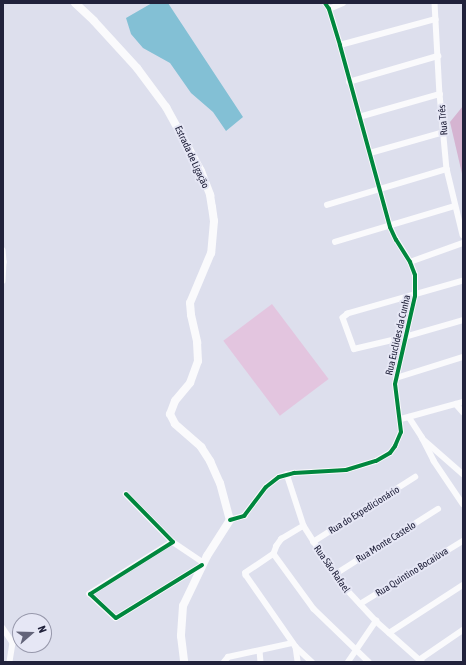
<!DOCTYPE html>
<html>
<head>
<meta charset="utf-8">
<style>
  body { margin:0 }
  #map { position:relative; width:466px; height:665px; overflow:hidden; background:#dddfed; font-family:"Asap Condensed",sans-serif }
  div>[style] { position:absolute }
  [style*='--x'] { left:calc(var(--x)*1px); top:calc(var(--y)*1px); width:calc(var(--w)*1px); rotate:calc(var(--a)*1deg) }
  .green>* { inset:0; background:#e3c5df; transform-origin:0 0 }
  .forest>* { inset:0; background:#d5b4d1 }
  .water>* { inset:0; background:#83c0d5 }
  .minor>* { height:5.5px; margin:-2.75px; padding:0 2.75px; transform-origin:2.75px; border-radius:2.75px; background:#fafafc }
  .secondary>* { height:8px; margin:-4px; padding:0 4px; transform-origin:4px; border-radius:4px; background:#fafafc }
  .cycleway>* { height:4px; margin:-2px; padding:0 2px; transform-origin:2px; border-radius:2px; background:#00873e }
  span { translate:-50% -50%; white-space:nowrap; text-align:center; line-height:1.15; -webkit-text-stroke:4px #e6e7f5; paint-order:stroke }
  .street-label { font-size:10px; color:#21223b }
  .frame { position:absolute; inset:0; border:4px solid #21223b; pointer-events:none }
  .north { position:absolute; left:12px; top:613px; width:40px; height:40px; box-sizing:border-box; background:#e6e7f5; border:1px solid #9798ab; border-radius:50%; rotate:70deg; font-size:11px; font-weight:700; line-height:16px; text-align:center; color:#21223b }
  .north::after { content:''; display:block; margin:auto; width:14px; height:18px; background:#636479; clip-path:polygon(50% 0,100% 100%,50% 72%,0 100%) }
</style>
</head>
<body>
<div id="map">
  <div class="green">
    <div style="left:272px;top:304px;width:94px;height:61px;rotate:53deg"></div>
  </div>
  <div class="forest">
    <div style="clip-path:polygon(463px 106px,463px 178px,450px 122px)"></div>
  </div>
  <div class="water">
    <div style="clip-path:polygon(152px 3px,168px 3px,243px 117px,226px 131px,213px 112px,191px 93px,170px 63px,143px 48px,131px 34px,126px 18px)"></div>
  </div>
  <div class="minor">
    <div style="--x:435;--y:3;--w:91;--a:86.9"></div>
    <div style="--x:440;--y:94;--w:75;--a:84.7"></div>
    <div style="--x:447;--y:169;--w:68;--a:76.4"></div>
    <div style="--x:329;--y:9;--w:15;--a:-23"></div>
    <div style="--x:340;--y:45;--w:99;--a:-15.2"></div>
    <div style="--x:349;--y:82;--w:93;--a:-16.3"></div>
    <div style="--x:359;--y:117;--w:84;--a:-15.9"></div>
    <div style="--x:370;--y:153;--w:77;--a:-15.8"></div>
    <div style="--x:327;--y:205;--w:125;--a:-16.7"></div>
    <div style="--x:335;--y:242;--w:125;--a:-16.7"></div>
    <div style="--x:3;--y:250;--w:12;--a:85"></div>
    <div style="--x:4;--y:262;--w:19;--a:93"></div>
    <div style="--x:410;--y:262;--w:56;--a:-19.7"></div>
    <div style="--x:463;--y:281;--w:120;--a:164"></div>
    <div style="--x:348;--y:314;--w:6;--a:141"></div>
    <div style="--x:343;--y:318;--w:33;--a:70"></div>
    <div style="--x:354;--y:349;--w:52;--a:-13.2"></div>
    <div style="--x:405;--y:337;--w:60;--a:-16.3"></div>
    <div style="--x:396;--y:378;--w:70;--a:-17.4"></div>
    <div style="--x:456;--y:404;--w:11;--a:49"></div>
    <div style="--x:409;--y:417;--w:24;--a:57"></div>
    <div style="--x:422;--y:437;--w:27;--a:63"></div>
    <div style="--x:434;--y:461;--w:52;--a:56"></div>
    <div style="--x:401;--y:419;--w:64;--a:-15.3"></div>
    <div style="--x:423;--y:439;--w:53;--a:41.2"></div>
    <div style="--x:287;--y:474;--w:55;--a:71.9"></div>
    <div style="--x:304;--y:526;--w:65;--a:57.5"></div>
    <div style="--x:339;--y:581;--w:54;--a:47.2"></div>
    <div style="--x:376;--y:621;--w:62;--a:41.7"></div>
    <div style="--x:126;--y:494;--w:67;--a:45.6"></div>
    <div style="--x:173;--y:542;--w:98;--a:147.9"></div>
    <div style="--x:90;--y:594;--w:35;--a:43"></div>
    <div style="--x:116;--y:618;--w:101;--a:-31.6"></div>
    <div style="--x:230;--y:520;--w:15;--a:-16"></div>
    <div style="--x:244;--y:516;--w:36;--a:-53"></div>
    <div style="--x:266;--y:487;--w:16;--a:-38"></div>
    <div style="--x:279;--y:477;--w:16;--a:-15"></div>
    <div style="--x:294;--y:473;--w:52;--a:-3.3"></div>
    <div style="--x:346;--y:470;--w:31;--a:-17"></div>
    <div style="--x:376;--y:461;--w:16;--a:-30"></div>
    <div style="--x:390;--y:453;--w:9;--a:-54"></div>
    <div style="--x:395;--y:446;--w:15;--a:-67"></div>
    <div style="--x:401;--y:432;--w:48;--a:-97.1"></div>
    <div style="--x:395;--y:384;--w:90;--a:-77.2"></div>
    <div style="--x:415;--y:296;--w:21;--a:-90"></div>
    <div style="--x:415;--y:275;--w:14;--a:-111"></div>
    <div style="--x:410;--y:262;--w:26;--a:-122"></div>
    <div style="--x:396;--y:240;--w:14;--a:-115"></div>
    <div style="--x:390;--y:227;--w:189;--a:-105.4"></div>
    <div style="--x:340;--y:45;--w:38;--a:-107"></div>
    <div style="--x:329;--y:9;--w:7;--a:-124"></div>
    <div style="--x:304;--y:526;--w:26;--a:149"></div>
    <div style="--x:282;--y:539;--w:9;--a:126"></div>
    <div style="--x:277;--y:546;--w:9;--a:111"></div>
    <div style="--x:274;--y:554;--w:34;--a:146"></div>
    <div style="--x:246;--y:573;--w:2;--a:90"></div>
    <div style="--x:246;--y:575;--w:88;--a:55.2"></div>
    <div style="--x:296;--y:647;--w:22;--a:43"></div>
    <div style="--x:173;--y:542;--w:36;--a:34"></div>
    <div style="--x:313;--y:542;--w:121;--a:-32.5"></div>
    <div style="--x:274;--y:554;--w:68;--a:54"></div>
    <div style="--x:314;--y:609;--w:76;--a:43.9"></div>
    <div style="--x:334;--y:575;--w:123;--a:-32.4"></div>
    <div style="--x:360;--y:604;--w:121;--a:-31.5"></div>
    <div style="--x:3;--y:628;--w:18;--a:56"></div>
    <div style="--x:13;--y:643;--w:19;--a:99"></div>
    <div style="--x:389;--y:633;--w:88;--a:-33"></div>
    <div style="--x:296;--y:647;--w:15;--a:82"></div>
    <div style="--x:260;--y:651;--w:11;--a:85"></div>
    <div style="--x:419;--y:660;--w:53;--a:-34.3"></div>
    <div style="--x:224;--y:662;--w:6;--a:-51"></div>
    <div style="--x:228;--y:657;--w:66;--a:-12.2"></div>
    <div style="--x:348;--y:662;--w:50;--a:-55.7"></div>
  </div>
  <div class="secondary">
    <div style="--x:75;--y:3;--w:26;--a:43"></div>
    <div style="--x:94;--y:21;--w:64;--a:47.5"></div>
    <div style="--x:137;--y:68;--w:49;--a:53.4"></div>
    <div style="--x:166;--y:107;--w:73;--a:61.3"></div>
    <div style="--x:201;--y:171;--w:26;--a:69"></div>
    <div style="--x:210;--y:195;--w:12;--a:81"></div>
    <div style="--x:212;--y:207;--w:14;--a:82"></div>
    <div style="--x:214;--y:221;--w:32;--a:95"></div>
    <div style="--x:211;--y:253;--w:54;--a:112.8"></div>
    <div style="--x:190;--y:303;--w:12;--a:85"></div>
    <div style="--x:191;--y:315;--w:28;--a:77"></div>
    <div style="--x:197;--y:342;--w:19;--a:87"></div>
    <div style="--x:198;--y:361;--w:23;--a:110"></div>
    <div style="--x:190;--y:383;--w:23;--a:130"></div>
    <div style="--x:175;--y:401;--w:14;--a:111"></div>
    <div style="--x:170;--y:414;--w:11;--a:63"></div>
    <div style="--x:175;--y:424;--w:35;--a:41"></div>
    <div style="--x:201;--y:447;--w:17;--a:57"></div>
    <div style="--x:210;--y:461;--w:24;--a:66"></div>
    <div style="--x:220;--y:483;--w:38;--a:75"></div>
    <div style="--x:230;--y:520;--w:43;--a:122.6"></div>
    <div style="--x:207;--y:556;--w:55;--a:115.6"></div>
    <div style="--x:183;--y:606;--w:30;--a:94"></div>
    <div style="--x:181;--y:636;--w:26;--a:83"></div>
  </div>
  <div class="cycleway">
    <div style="--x:126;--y:494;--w:67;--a:45.6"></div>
    <div style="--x:173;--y:542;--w:98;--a:147.9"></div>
    <div style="--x:90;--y:594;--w:35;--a:43"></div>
    <div style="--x:116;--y:618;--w:101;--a:-31.6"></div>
    <div style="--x:230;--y:520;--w:15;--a:-16"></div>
    <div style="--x:244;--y:516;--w:36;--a:-53"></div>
    <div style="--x:266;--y:487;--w:16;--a:-38"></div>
    <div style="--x:279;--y:477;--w:16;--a:-15"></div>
    <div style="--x:294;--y:473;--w:52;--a:-3.3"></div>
    <div style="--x:346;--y:470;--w:31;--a:-17"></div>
    <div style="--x:376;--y:461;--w:16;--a:-30"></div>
    <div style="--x:390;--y:453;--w:9;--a:-54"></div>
    <div style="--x:395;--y:446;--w:15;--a:-67"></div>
    <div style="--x:401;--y:432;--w:48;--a:-97.1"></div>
    <div style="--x:395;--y:384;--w:90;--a:-77.2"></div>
    <div style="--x:415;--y:296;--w:21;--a:-90"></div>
    <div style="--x:415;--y:275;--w:14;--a:-111"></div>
    <div style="--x:410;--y:262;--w:26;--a:-122"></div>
    <div style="--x:396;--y:240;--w:14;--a:-115"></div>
    <div style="--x:390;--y:227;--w:189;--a:-105.4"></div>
    <div style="--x:340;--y:45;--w:38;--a:-107"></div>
    <div style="--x:329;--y:9;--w:7;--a:-124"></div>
  </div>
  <div class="street-label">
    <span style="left:443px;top:120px;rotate:-95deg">Rua Três</span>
    <span style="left:192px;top:157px;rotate:65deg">Estrada de Ligação</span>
    <span style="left:398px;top:335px;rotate:-77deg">Rua Euclides da Cunha</span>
    <span style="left:364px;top:510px;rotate:-32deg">Rua do Expedicionário</span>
    <span style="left:386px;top:542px;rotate:-32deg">Rua Monte Castelo</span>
    <span style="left:332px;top:569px;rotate:55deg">Rua São Rafael</span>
    <span style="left:412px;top:572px;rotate:-32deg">Rua Quintino Bocaiúva</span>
  </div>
  <div class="frame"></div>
  <div class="north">N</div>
</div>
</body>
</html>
